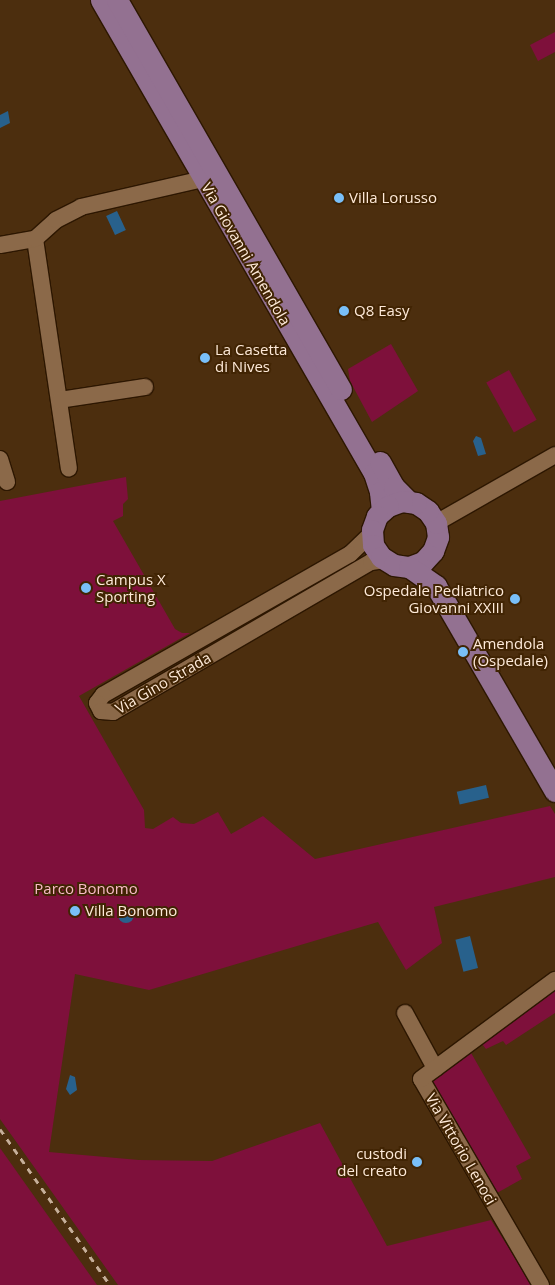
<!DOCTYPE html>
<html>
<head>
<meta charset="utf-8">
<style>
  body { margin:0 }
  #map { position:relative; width:555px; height:1285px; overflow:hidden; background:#4c2e0e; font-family:"Open Sans",sans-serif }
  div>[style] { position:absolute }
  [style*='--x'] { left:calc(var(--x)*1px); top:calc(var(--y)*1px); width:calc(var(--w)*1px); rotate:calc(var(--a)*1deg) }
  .green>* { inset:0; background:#7e103b; transform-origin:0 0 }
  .water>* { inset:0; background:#28618c; transform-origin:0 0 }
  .round { border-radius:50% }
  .roads { filter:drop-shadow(1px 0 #2d1701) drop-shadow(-1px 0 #2d1701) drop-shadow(0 1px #2d1701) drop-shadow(0 -1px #2d1701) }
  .minor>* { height:16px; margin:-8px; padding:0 8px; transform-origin:8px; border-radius:8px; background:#8b6949 }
  .major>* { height:21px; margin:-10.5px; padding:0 10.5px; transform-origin:10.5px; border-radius:10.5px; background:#937191 }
  .rail>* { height:3px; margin-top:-1.5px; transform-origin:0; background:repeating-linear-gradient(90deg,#c6af9a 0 6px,transparent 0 12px) }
  .dots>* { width:14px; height:14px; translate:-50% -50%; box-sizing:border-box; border:2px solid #412403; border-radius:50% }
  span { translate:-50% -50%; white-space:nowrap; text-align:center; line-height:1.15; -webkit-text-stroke:4px #412403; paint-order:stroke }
  .poi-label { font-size:15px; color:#feead9 }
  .left { translate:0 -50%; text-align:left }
  .right { translate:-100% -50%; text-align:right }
  .street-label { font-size:15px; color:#feead9 }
  .park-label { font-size:15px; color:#f9bbc8 }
</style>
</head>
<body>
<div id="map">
  <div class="green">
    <div style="clip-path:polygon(555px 32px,555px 52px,538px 61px,530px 45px)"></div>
    <div style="clip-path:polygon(391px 344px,418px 391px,372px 422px,350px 381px,348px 369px)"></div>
    <div style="left:509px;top:370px;width:57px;height:26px;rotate:61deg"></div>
    <div style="clip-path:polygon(126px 477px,128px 499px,123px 504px,123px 516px,113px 521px,175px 629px,182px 633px,190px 633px,79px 696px,144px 810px,145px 828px,153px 829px,173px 817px,181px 823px,194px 824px,218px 812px,231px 834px,263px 816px,315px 859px,550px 806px,555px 814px,555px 877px,434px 907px,442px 943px,406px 970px,378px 922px,149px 990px,75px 974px,49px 1152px,139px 1160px,212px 1161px,320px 1123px,387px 1246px,491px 1220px,532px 1285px,118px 1285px,0 1119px,0 501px)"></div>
    <div style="clip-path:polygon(555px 987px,555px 1013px,506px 1045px,503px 1041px,486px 1049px,482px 1044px)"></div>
    <div style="clip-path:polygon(470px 1051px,531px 1158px,516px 1166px,522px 1179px,495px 1194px,429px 1082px)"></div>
    <div style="clip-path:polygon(0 1148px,97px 1285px,0 1285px)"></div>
  </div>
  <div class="water">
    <div style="clip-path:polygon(8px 111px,10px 123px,0 128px,0 115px)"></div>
    <div style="left:117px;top:211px;width:21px;height:12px;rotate:65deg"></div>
    <div style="clip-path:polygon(476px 436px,481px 438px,486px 454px,478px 456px,473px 441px)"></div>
    <div style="left:486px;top:785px;width:13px;height:30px;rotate:77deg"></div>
    <div class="round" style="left:118px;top:907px;width:16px;height:16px"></div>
    <div style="left:470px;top:936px;width:33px;height:15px;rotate:76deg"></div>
    <div style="clip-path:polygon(70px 1075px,75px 1077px,77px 1090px,70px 1095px,66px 1089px)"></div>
  </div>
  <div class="roads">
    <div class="minor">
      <div style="--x:35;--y:239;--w:232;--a:81.6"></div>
      <div style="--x:0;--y:245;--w:36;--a:-10"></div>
      <div style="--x:35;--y:239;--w:28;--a:-42"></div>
      <div style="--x:56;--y:220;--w:28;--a:-27"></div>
      <div style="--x:81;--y:207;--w:125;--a:-12.9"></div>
      <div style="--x:60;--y:400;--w:86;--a:-8.7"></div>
      <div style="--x:0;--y:459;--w:24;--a:73"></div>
      <div style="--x:436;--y:523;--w:137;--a:-29.7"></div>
      <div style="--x:372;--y:533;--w:30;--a:136"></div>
      <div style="--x:350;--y:554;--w:284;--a:150.3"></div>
      <div style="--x:103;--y:695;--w:10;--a:127"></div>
      <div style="--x:97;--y:703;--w:9;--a:63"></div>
      <div style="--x:101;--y:711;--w:12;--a:5"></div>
      <div style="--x:113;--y:712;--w:298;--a:-30.2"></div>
      <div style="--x:371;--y:562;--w:14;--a:-8"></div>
      <div style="--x:405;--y:1013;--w:63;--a:61.4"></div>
      <div style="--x:541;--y:1285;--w:238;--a:-120.2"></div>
      <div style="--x:421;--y:1079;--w:167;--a:-36.5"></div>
    </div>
    <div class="major">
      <div style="--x:101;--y:0;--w:546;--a:60.01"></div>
      <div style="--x:374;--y:473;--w:20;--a:72"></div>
      <div style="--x:380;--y:492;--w:19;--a:84"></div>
      <div style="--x:117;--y:0;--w:449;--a:60.1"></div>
      <div style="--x:380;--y:462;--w:29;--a:61"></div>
      <div style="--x:394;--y:487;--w:21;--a:45"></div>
      <div style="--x:409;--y:567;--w:15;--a:-20"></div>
      <div style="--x:423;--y:562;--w:15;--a:-48"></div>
      <div style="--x:433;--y:551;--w:15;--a:-70"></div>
      <div style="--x:438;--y:537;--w:14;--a:-98"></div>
      <div style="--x:436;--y:523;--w:14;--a:-124"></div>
      <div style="--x:428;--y:511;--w:14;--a:-146"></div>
      <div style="--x:416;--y:503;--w:14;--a:-172"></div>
      <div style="--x:402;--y:501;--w:15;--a:160"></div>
      <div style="--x:388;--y:506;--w:15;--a:138"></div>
      <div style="--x:377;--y:516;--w:15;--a:110"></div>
      <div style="--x:372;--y:530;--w:15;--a:86"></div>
      <div style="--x:373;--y:545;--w:14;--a:56"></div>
      <div style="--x:381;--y:557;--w:15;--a:32"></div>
      <div style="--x:394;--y:565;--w:15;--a:8"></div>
      <div style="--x:409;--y:567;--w:33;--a:35"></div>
      <div style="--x:436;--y:586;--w:237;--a:59.9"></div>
    </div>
  </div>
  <div class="rail">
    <div style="--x:0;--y:1129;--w:191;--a:54.8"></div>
  </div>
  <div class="dots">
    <div style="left:339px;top:198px;background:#79bff8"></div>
    <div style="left:344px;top:311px;background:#79bff8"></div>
    <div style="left:205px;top:358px;background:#79bff8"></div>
    <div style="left:86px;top:588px;background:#79bff8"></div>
    <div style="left:515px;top:599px;background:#79bff8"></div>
    <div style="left:463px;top:652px;background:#79bff8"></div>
    <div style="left:75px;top:911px;background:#79bff8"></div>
    <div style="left:417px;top:1162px;background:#79bff8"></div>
  </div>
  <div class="poi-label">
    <span class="left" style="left:349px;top:198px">Villa Lorusso</span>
    <span class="left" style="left:354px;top:311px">Q8 Easy</span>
    <span class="left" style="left:215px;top:358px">La Casetta<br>di Nives</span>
    <span class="left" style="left:96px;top:588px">Campus X<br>Sporting</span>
    <span class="right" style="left:504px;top:599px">Ospedale Pediatrico<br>Giovanni XXIII</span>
    <span class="left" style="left:473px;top:652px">Amendola<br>(Ospedale)</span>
    <span class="left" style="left:85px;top:911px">Villa Bonomo</span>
    <span class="right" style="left:407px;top:1162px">custodi<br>del creato</span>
  </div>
  <div class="street-label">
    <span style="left:246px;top:254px;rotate:60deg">Via Giovanni Amendola</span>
    <span style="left:163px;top:683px;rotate:-30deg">Via Gino Strada</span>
    <span style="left:461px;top:1149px;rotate:60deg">Via Vittorio Lenoci</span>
  </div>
  <div class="park-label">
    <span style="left:86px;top:889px">Parco Bonomo</span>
  </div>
</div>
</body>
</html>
